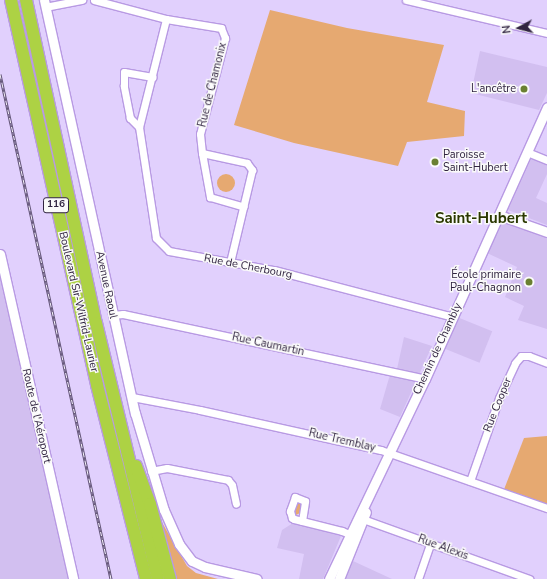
<!DOCTYPE html>
<html>
<head>
<meta charset="utf-8">
<style>
  body { margin:0 }
  #map { position:relative; width:547px; height:579px; overflow:hidden; background:#e1d0fd; font-family:"Nunito Sans",sans-serif }
  div>[style] { position:absolute }
  [style*='--x'] { left:calc(var(--x)*1px); top:calc(var(--y)*1px); width:calc(var(--w)*1px); rotate:calc(var(--a)*1deg) }
  .built>* { inset:0; background:#d2bff0; transform-origin:0 0 }
  .green>* { inset:0; background:#e6a971 }
  .round { border-radius:50% }
  .roads { filter:drop-shadow(1px 0 #b89ae3) drop-shadow(-1px 0 #b89ae3) drop-shadow(0 1px #b89ae3) drop-shadow(0 -1px #b89ae3) }
  .minor>* { height:7px; margin:-3.5px; padding:0 3.5px; transform-origin:3.5px; border-radius:3.5px; background:#fff }
  .tertiary>* { height:9px; margin:-4.5px; padding:0 4.5px; transform-origin:4.5px; border-radius:4.5px; background:#fff }
  .motorway>* { height:12px; margin:-6px; padding:0 6px; transform-origin:6px; border-radius:6px; background:#add244 }
  .rail>* { height:3px; margin-top:-1.5px; transform-origin:0; background:repeating-linear-gradient(90deg,#fafafa 0 4.5px,#635577 0 9px); box-sizing:border-box; border-block:1px solid #635577 }
  .dots>* { width:11px; height:11px; translate:-50% -50%; box-sizing:border-box; border:2px solid #fafafa; border-radius:50% }
  span { translate:-50% -50%; white-space:nowrap; text-align:center; line-height:1.15; -webkit-text-stroke:3px #fafafa; paint-order:stroke }
  .shield-label span { padding:1px 3px; background:#fafafa; border:1px solid; border-radius:3px; -webkit-text-stroke-width:0 }
  .shield-label { font-size:10px; color:#302340; font-weight:700 }
  .street-label { font-size:11px; color:#302340 }
  .poi-label { font-size:11px; color:#302340 }
  .right { translate:-100% -50%; text-align:right }
  .left { translate:0 -50%; text-align:left }
  .district-label { font-size:15px; color:#2b3800; font-weight:700 }
  .north { position:absolute; left:499px; top:8px; width:40px; height:40px; -webkit-text-stroke:3px #fafafa; paint-order:stroke; rotate:263deg; font-size:11px; font-weight:700; line-height:16px; text-align:center; color:#302340 }
  .north::after { content:''; display:block; margin:auto; width:14px; height:18px; background:#302340; clip-path:polygon(50% 0,100% 100%,50% 72%,0 100%) }
</style>
</head>
<body>
<div id="map">
  <div class="built">
    <div style="clip-path:polygon(480px 51px,547px 67px,547px 93px,539px 110px,471px 93px)"></div>
    <div style="clip-path:polygon(531px 159px,547px 164px,547px 174px,536px 198px,547px 203px,547px 225px,508px 210px)"></div>
    <div style="clip-path:polygon(505px 223px,547px 238px,547px 329px,518px 320px,524px 306px,505px 297px,517px 267px,487px 253px,501px 225px)"></div>
    <div style="clip-path:polygon(0 268px,68px 579px,0 579px)"></div>
    <div style="left:457px;top:317px;width:38px;height:34px;rotate:22deg"></div>
    <div style="clip-path:polygon(404px 337px,432px 346px,400px 417px,380px 409px,389px 378px,397px 369px)"></div>
    <div style="clip-path:polygon(293px 523px,341px 536px,323px 579px,299px 579px,304px 554px,277px 548px,282px 530px)"></div>
    <div style="clip-path:polygon(353px 561px,392px 579px,345px 579px)"></div>
  </div>
  <div class="green">
    <div style="clip-path:polygon(270px 10px,347px 28px,444px 45px,427px 102px,465px 111px,464px 136px,407px 142px,398px 166px,294px 143px,234px 125px)"></div>
    <div class="round" style="left:217px;top:174px;width:18px;height:18px"></div>
    <div style="clip-path:polygon(547px 436px,547px 508px,503px 492px,524px 438px)"></div>
    <div style="clip-path:polygon(298px 501px,302px 503px,300px 513px,296px 515px,294px 511px)"></div>
    <div style="clip-path:polygon(160px 519px,187px 566px,196px 573px,218px 579px,175px 579px)"></div>
  </div>
  <div class="roads">
    <div class="minor">
      <div style="--x:94;--y:0;--w:74;--a:14.8"></div>
      <div style="--x:166;--y:19;--w:56;--a:9.3"></div>
      <div style="--x:221;--y:28;--w:11;--a:68"></div>
      <div style="--x:225;--y:38;--w:99;--a:104.6"></div>
      <div style="--x:200;--y:134;--w:19;--a:84"></div>
      <div style="--x:202;--y:153;--w:45;--a:79.7"></div>
      <div style="--x:210;--y:197;--w:35;--a:16"></div>
      <div style="--x:406;--y:0;--w:145;--a:13.2"></div>
      <div style="--x:45;--y:7;--w:38;--a:-11"></div>
      <div style="--x:166;--y:19;--w:111;--a:104"></div>
      <div style="--x:139;--y:127;--w:112;--a:81.3"></div>
      <div style="--x:156;--y:238;--w:18;--a:45"></div>
      <div style="--x:169;--y:251;--w:107;--a:10.3"></div>
      <div style="--x:274;--y:270;--w:185;--a:14.7"></div>
      <div style="--x:139;--y:127;--w:13;--a:-135"></div>
      <div style="--x:130;--y:118;--w:33;--a:-101"></div>
      <div style="--x:124;--y:86;--w:14;--a:-90"></div>
      <div style="--x:124;--y:72;--w:29;--a:10"></div>
      <div style="--x:527;--y:152;--w:22;--a:22"></div>
      <div style="--x:202;--y:153;--w:46;--a:12.5"></div>
      <div style="--x:247;--y:163;--w:9;--a:54"></div>
      <div style="--x:252;--y:170;--w:95;--a:103.4"></div>
      <div style="--x:112;--y:315;--w:11;--a:-5"></div>
      <div style="--x:123;--y:314;--w:309;--a:12.1"></div>
      <div style="--x:132;--y:397;--w:69;--a:10.8"></div>
      <div style="--x:200;--y:410;--w:185;--a:12.5"></div>
      <div style="--x:381;--y:450;--w:176;--a:19.3"></div>
      <div style="--x:151;--y:471;--w:16;--a:-11"></div>
      <div style="--x:167;--y:468;--w:62;--a:11.1"></div>
      <div style="--x:228;--y:480;--w:6;--a:51"></div>
      <div style="--x:232;--y:485;--w:19;--a:78"></div>
      <div style="--x:470;--y:481;--w:88;--a:-70.7"></div>
      <div style="--x:499;--y:398;--w:38;--a:-65"></div>
      <div style="--x:515;--y:363;--w:9;--a:-49"></div>
      <div style="--x:521;--y:356;--w:8;--a:0"></div>
      <div style="--x:529;--y:356;--w:19;--a:21"></div>
      <div style="--x:360;--y:518;--w:180;--a:19.8"></div>
      <div style="--x:302;--y:521;--w:20;--a:-81"></div>
      <div style="--x:305;--y:501;--w:11;--a:-158"></div>
      <div style="--x:295;--y:497;--w:15;--a:110"></div>
      <div style="--x:290;--y:511;--w:7;--a:74"></div>
      <div style="--x:292;--y:518;--w:2;--a:27"></div>
      <div style="--x:294;--y:519;--w:49;--a:14"></div>
      <div style="--x:342;--y:531;--w:8;--a:23"></div>
      <div style="--x:418;--y:579;--w:37;--a:-71"></div>
    </div>
    <div class="tertiary">
      <div style="--x:44;--y:0;--w:423;--a:77.6"></div>
      <div style="--x:135;--y:413;--w:101;--a:73.4"></div>
      <div style="--x:164;--y:510;--w:37;--a:66"></div>
      <div style="--x:179;--y:544;--w:21;--a:53"></div>
      <div style="--x:192;--y:561;--w:14;--a:25"></div>
      <div style="--x:205;--y:567;--w:53;--a:13"></div>
      <div style="--x:499;--y:215;--w:51;--a:19.5"></div>
      <div style="--x:0;--y:254;--w:333;--a:77.3"></div>
      <div style="--x:329;--y:579;--w:222;--a:-64.4"></div>
      <div style="--x:425;--y:379;--w:298;--a:-65.8"></div>
      <div style="--x:339;--y:579;--w:72;--a:-68.1"></div>
    </div>
    <div class="motorway">
      <div style="--x:11;--y:0;--w:394;--a:77.4"></div>
      <div style="--x:97;--y:385;--w:200;--a:75.8"></div>
      <div style="--x:26;--y:0;--w:330;--a:77.8"></div>
      <div style="--x:96;--y:323;--w:263;--a:76.4"></div>
      <div style="--x:136;--y:466;--w:40;--a:69.8"></div>
      <div style="--x:150;--y:504;--w:78;--a:75.1"></div>
    </div>
  </div>
  <div class="rail">
    <div style="--x:0;--y:74;--w:517;--a:77.6"></div>
  </div>
  <div class="dots">
    <div style="left:524px;top:89px;background:#6a8031"></div>
    <div style="left:435px;top:162px;background:#6a8031"></div>
    <div style="left:529px;top:282px;background:#6a8031"></div>
  </div>
  <div class="shield-label">
    <span style="left:56px;top:205px">116</span>
  </div>
  <div class="street-label">
    <span style="left:213px;top:85px;rotate:-76deg">Rue de Chamonix</span>
    <span style="left:248px;top:267px;rotate:11deg">Rue de Cherbourg</span>
    <span style="left:106px;top:285px;rotate:78deg">Avenue Raoul</span>
    <span style="left:78px;top:302px;rotate:77deg">Boulevard Sir-Wilfrid-Laurier</span>
    <span style="left:268px;top:345px;rotate:12deg">Rue Caumartin</span>
    <span style="left:438px;top:349px;rotate:-65deg">Chemin de Chambly</span>
    <span style="left:498px;top:405px;rotate:-68deg">Rue Cooper</span>
    <span style="left:36px;top:416px;rotate:77deg">Route de l'Aéroport</span>
    <span style="left:342px;top:441px;rotate:13deg">Rue Tremblay</span>
    <span style="left:443px;top:548px;rotate:20deg">Rue Alexis</span>
  </div>
  <div class="poi-label">
    <span class="right" style="left:516px;top:89px">L'ancêtre</span>
    <span class="left" style="left:443px;top:162px">Paroisse<br>Saint-Hubert</span>
    <span class="right" style="left:521px;top:282px">École primaire<br>Paul-Chagnon</span>
  </div>
  <div class="district-label">
    <span style="left:481px;top:219px">Saint-Hubert</span>
  </div>
  <div class="north">N</div>
</div>
</body>
</html>
